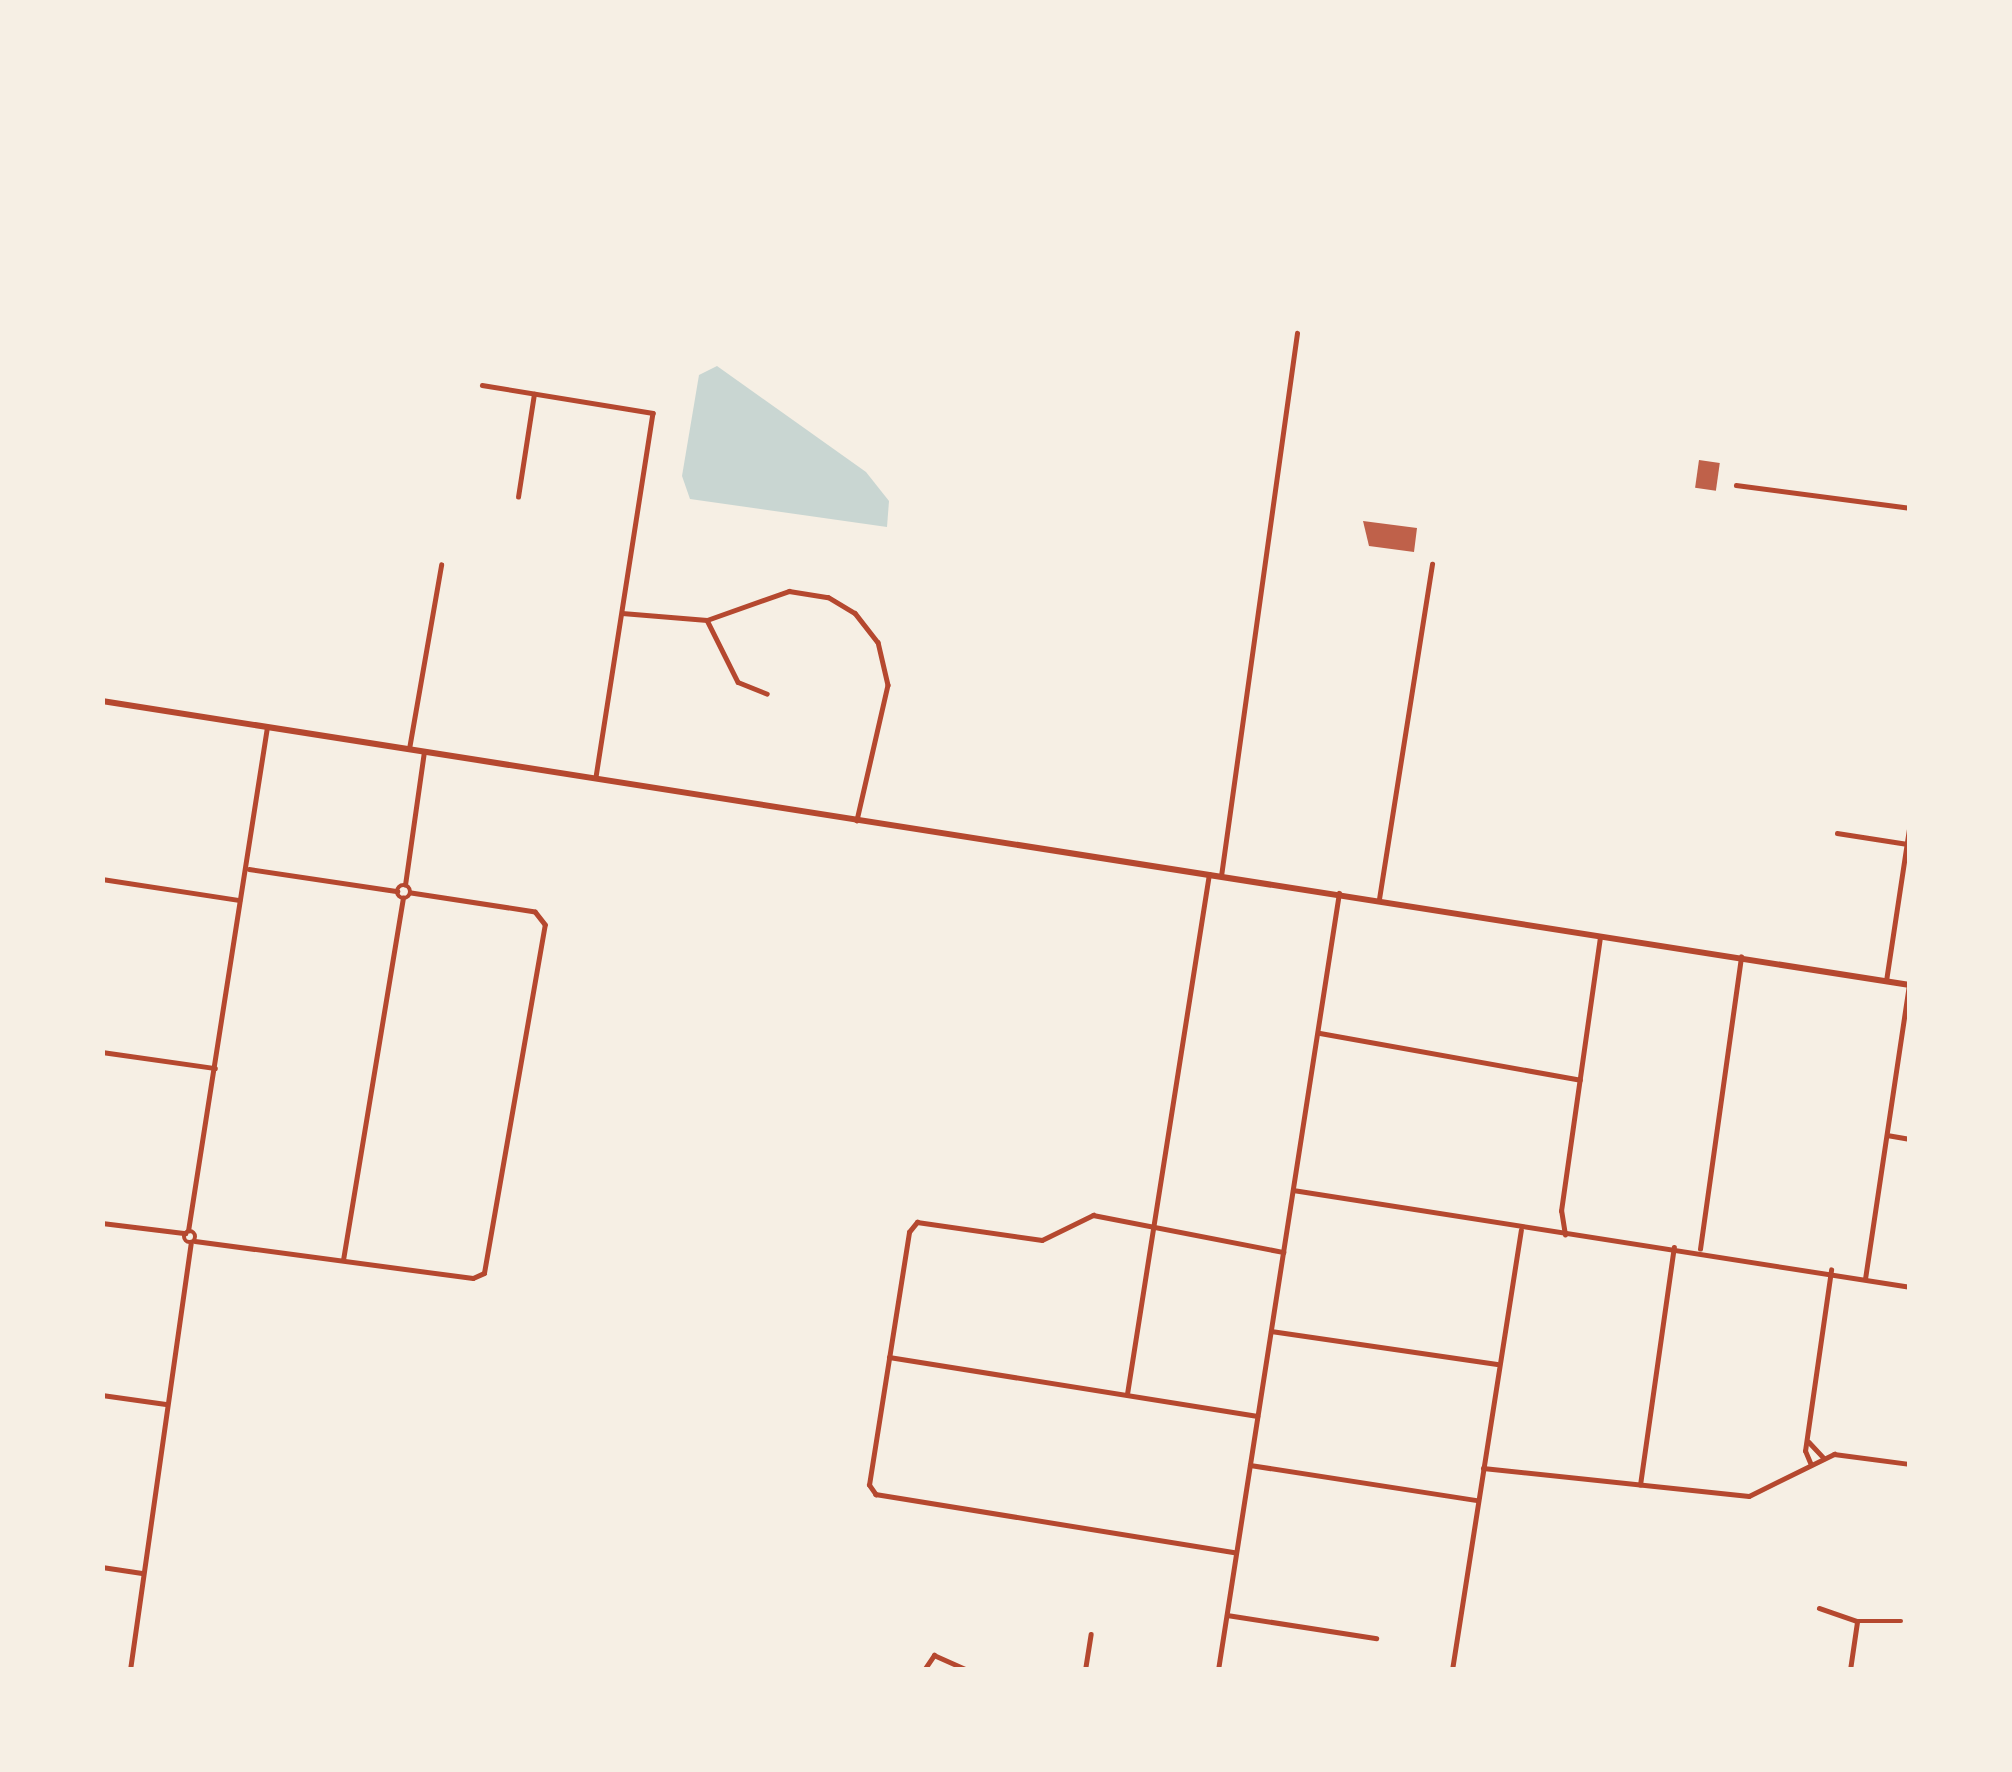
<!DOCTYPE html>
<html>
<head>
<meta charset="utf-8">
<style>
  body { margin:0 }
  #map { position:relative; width:2012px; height:1772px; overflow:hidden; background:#f6efe4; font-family:Montserrat,sans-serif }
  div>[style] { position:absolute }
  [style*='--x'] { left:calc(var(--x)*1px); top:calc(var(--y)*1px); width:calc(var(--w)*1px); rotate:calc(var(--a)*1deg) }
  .water>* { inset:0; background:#c9d6d2 }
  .building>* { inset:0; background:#bf614a; transform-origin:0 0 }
  .minor>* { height:4.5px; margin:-2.25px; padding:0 2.25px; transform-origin:2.25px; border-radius:2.25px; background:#b5482f }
  .minor>.ring { margin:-2.25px; padding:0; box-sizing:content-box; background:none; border:4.5px solid #b5482f; border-radius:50% }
  .tertiary>* { height:6px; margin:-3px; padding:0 3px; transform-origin:3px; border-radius:3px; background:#b5482f }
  span { translate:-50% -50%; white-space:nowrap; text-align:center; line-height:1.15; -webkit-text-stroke:10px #f6efe4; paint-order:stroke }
  .frame { position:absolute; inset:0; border:105px solid #f6efe4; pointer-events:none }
</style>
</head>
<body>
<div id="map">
  <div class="water">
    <div style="clip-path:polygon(717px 366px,866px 472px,889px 501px,887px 527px,690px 499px,682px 476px,699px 375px)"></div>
  </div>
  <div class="building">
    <div style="left:1699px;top:460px;width:21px;height:28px;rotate:8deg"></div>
    <div style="clip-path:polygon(1363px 521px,1417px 528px,1414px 552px,1369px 546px)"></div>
  </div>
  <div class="minor">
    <div style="--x:482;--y:385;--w:173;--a:9.3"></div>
    <div style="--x:653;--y:413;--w:369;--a:98.9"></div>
    <div style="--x:1736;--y:485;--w:176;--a:7.5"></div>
    <div style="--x:518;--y:497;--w:104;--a:-81.2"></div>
    <div style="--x:622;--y:613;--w:85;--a:4.7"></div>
    <div style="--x:707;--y:620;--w:87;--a:-19.5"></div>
    <div style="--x:789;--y:591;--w:39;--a:9"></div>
    <div style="--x:828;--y:597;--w:31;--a:31"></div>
    <div style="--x:855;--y:613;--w:37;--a:52"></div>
    <div style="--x:878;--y:642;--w:44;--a:76.9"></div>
    <div style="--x:888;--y:685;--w:139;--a:102.9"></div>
    <div style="--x:707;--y:620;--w:69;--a:63.4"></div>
    <div style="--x:738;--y:682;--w:31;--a:22"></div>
    <div style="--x:409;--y:749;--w:187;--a:-80.1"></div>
    <div style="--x:1837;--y:833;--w:71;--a:8.9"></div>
    <div style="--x:249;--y:869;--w:150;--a:8.5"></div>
    <div style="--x:1221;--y:876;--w:548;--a:-82.03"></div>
    <div style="--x:102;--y:879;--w:139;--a:8.7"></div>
    <div style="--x:405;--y:885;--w:134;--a:-81.9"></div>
    <div class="ring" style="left:397px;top:885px;width:9.5px;height:9.5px"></div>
    <div style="--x:1379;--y:899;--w:339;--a:-81"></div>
    <div style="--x:1886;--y:981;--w:161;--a:-81.4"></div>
    <div style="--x:1320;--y:1033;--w:264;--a:10.2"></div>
    <div style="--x:102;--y:1052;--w:114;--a:8.1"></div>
    <div style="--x:1887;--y:1135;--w:23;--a:10"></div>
    <div style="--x:1293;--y:1190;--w:625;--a:8.93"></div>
    <div style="--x:102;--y:1223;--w:84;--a:6.9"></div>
    <div class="ring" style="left:184px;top:1231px;width:7.5px;height:7.5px"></div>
    <div style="--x:188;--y:1231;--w:510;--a:-81.09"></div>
    <div style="--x:1565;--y:1235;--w:24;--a:-99"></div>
    <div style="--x:1561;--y:1211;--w:276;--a:-81.9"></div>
    <div style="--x:195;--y:1241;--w:280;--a:7.6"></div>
    <div style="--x:473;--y:1278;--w:12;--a:-24"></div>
    <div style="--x:484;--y:1273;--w:353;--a:-80.1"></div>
    <div style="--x:545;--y:925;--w:16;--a:-128"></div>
    <div style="--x:535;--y:912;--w:125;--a:-171.3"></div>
    <div style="--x:1700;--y:1249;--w:295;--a:-82"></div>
    <div style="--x:343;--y:1260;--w:367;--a:-80.6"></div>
    <div style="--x:1865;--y:1279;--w:298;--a:-81.5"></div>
    <div style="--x:1271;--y:1331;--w:228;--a:8.3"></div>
    <div style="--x:889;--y:1357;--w:373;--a:9.1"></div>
    <div style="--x:1127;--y:1394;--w:526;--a:-81.04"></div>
    <div style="--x:102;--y:1395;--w:64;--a:8.1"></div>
    <div style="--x:1809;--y:1442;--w:22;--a:47"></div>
    <div style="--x:1250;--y:1465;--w:229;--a:8.8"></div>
    <div style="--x:1811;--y:1465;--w:15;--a:-113"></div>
    <div style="--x:1805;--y:1451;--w:183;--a:-81.8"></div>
    <div style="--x:1483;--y:1468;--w:267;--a:6"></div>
    <div style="--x:1749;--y:1496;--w:95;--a:-26.3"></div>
    <div style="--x:1834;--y:1454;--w:77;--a:7.5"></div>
    <div style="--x:1640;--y:1485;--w:240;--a:-81.9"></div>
    <div style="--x:1236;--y:1553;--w:365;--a:-170.8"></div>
    <div style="--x:876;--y:1495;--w:12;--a:-125"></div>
    <div style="--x:869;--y:1485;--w:256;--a:-81"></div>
    <div style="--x:909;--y:1232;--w:13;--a:-51"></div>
    <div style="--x:917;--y:1222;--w:126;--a:8.2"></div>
    <div style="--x:1042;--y:1240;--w:57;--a:-26.1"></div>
    <div style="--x:1093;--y:1215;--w:194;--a:11"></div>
    <div style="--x:102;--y:1567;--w:40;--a:8.5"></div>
    <div style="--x:1819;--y:1608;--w:40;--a:18.9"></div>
    <div style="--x:1857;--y:1621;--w:44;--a:0"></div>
    <div style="--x:1227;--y:1615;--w:151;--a:8.8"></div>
    <div style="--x:130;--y:1670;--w:431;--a:-81.9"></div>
    <div style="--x:924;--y:1670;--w:18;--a:-56"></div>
    <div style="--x:934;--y:1655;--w:37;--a:24"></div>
    <div style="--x:1085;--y:1670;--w:36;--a:-81"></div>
    <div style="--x:1218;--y:1670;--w:786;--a:-81.15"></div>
    <div style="--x:1452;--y:1670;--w:445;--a:-81.1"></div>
    <div style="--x:1850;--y:1670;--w:49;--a:-81.7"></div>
  </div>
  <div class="tertiary">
    <div style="--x:102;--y:701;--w:1830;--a:8.93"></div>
  </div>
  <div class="frame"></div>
</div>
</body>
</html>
